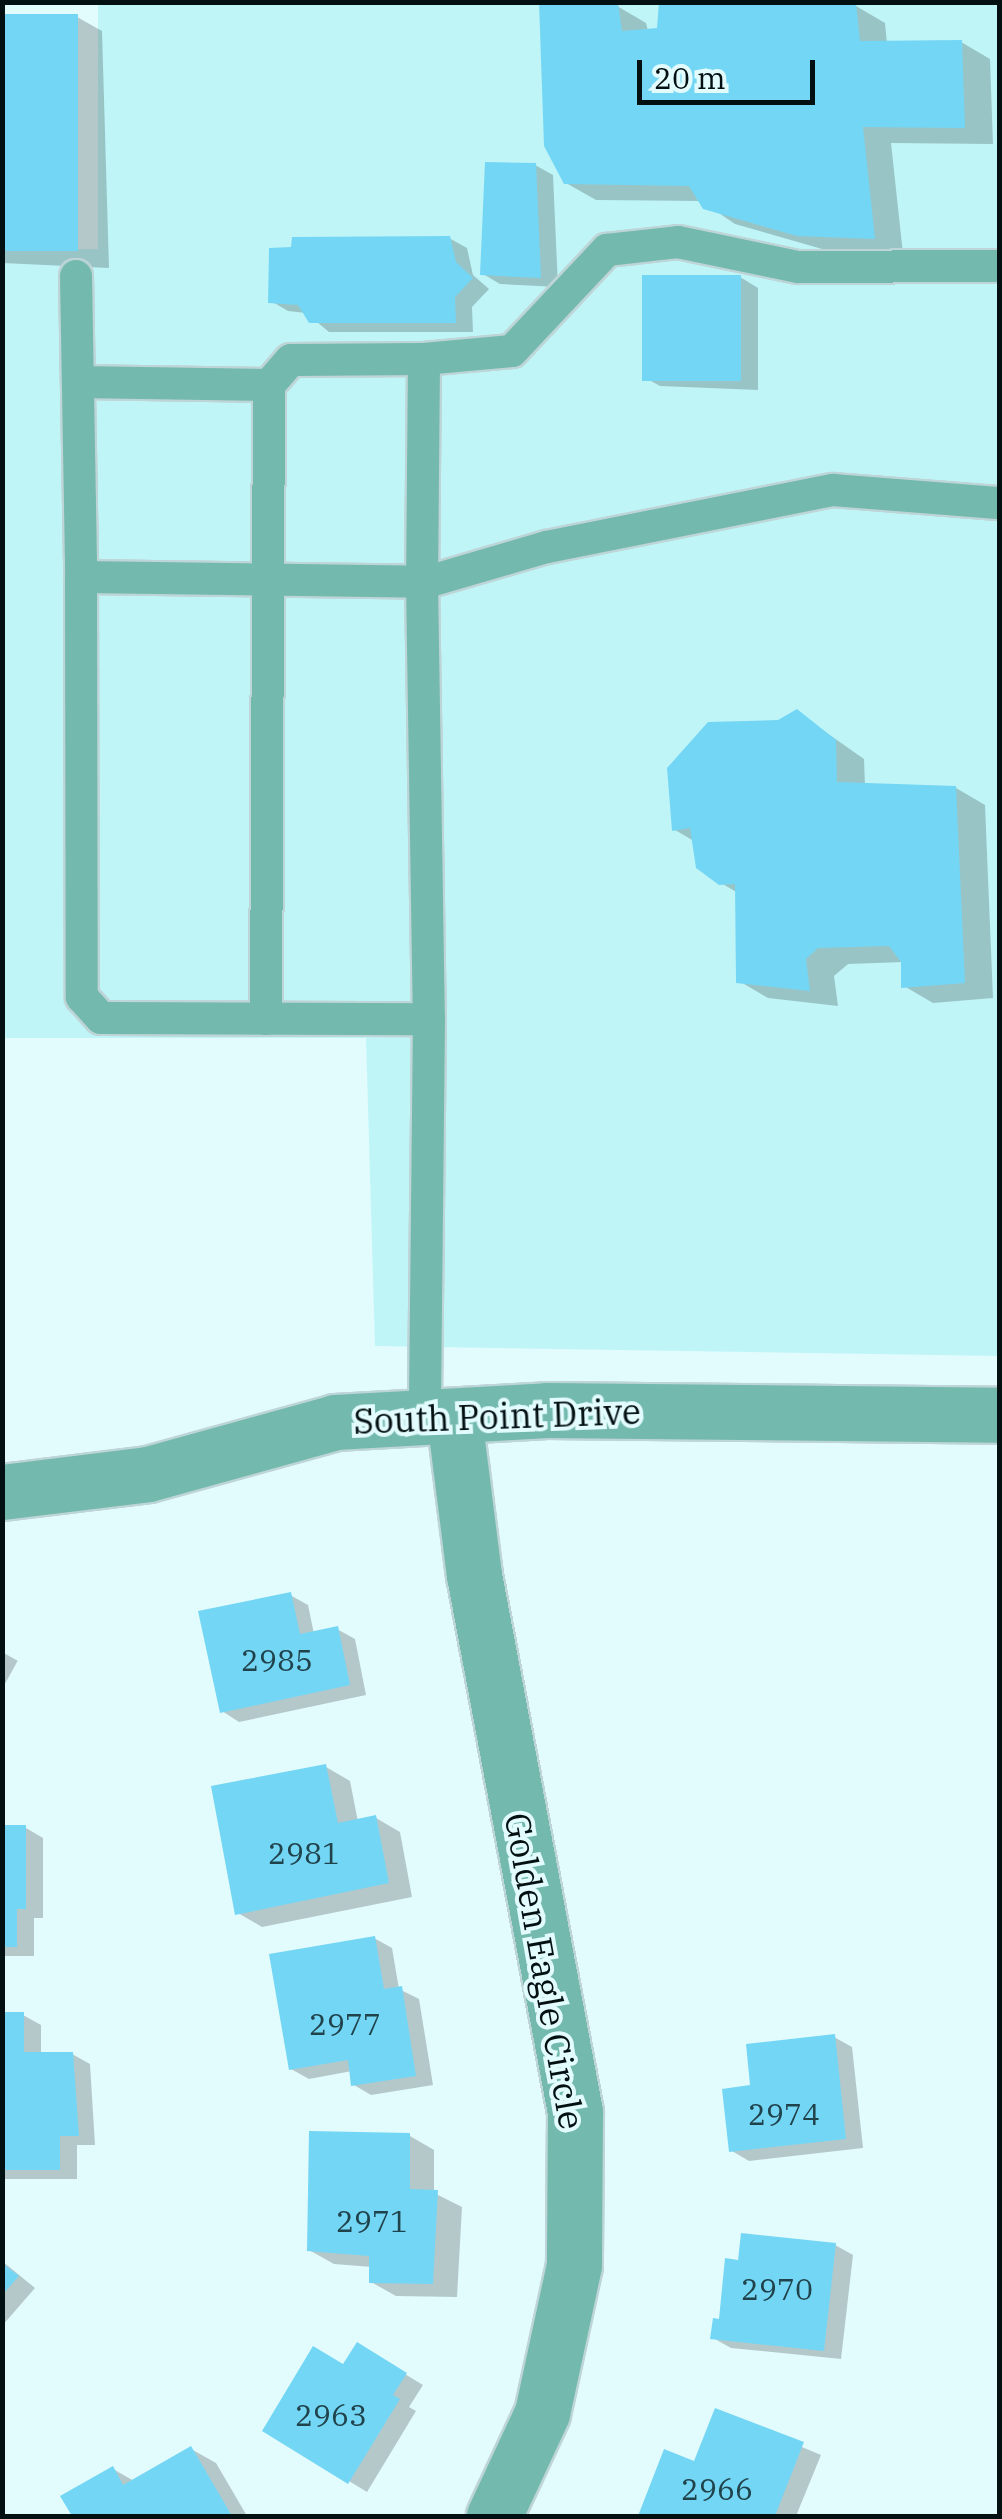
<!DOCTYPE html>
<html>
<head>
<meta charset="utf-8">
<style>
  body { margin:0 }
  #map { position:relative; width:1002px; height:2519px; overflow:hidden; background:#e2fbfd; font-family:"IBM Plex Serif",serif }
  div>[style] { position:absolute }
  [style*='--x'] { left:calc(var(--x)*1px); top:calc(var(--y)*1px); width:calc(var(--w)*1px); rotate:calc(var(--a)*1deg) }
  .built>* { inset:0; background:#c0f5f8 }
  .shadow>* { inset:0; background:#0003; transform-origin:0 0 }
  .building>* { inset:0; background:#74d6f5; transform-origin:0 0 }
  .roads { filter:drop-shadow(2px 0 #bed5d7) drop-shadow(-2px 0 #bed5d7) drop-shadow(0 2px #bed5d7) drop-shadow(0 -2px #bed5d7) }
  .lane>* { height:32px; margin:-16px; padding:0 16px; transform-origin:16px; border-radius:16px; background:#73b9ae }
  .street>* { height:55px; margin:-27.5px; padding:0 27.5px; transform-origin:27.5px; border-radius:27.5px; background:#73b9ae }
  span { translate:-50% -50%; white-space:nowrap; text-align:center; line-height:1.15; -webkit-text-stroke:8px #e2fbfd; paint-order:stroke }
  .number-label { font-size:30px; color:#1f424b }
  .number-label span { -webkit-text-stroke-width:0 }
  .street-label { font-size:35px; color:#031012 }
  .frame { position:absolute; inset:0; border:5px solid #031012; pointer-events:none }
  .scale { position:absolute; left:637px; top:60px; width:178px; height:45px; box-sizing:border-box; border:5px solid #031012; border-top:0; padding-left:12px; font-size:30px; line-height:35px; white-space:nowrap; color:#031012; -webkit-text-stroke:8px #e2fbfd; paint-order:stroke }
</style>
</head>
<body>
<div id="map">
  <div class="built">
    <div style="clip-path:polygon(98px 3px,999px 3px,999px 1356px,375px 1346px,366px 1038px,3px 1038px,2px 250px,98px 249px)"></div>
  </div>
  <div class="shadow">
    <div style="clip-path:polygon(662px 2px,856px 6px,885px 23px,887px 43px,961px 42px,990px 59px,993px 144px,891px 143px,903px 254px,829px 251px,735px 224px,701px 201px,596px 200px,566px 183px,617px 6px,646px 23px,648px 31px,660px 30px)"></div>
    <div style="clip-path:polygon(2px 17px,77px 17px,102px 31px,109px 268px,2px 263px)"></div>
    <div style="clip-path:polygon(535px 165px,553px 175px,558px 287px,500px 284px,483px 274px)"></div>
    <div style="clip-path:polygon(449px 238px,467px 248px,473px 275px,489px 289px,472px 307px,473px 332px,329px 332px,306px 313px,288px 311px,271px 301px)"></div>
    <div style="clip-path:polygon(740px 277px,758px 288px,758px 390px,660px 386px,642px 376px)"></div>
    <div style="clip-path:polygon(797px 712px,864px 759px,865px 785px,956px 788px,985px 805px,993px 998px,933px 1003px,904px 986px,904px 962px,848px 964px,834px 976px,838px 1006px,768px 998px,739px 981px,738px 893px,721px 883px,694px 841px,675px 830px,778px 722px)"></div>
    <div style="clip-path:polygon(290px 1595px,308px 1605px,314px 1634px,337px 1629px,355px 1639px,366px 1695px,239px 1722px,222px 1711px)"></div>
    <div style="left:2px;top:1652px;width:18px;height:129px;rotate:29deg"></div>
    <div style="clip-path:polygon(326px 1767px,350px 1781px,358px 1822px,376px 1818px,400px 1832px,412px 1897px,262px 1927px,238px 1913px)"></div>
    <div style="clip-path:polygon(2px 1828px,26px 1828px,43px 1838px,43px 1918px,34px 1918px,34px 1956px,2px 1956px)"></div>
    <div style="clip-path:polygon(374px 1938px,392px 1948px,399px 1989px,419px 1999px,433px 2085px,371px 2095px,354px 2085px,352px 2071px,309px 2079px,291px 2069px)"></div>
    <div style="clip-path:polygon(2px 2015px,23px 2015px,41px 2025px,41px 2054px,72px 2054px,90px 2064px,95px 2145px,77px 2145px,77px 2179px,2px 2179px)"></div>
    <div style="clip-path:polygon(834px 2037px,852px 2047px,863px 2148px,749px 2161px,732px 2151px,753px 2087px)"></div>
    <div style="clip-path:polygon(410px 2136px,434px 2150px,434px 2193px,462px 2207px,457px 2297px,396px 2296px,371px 2282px,372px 2267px,334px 2264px,309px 2250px)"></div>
    <div style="clip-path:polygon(835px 2245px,853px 2255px,841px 2359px,731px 2348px,713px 2338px,741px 2263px)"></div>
    <div style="clip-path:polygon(2px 2261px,35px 2288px,2px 2326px)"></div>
    <div style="clip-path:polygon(357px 2345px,423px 2385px,409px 2407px,416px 2411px,367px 2492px,265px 2430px,344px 2367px)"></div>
    <div style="clip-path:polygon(716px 2411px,821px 2455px,796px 2516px,640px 2516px,666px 2453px,695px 2464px)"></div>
    <div style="clip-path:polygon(191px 2449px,216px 2463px,247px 2516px,74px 2516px,63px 2497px,113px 2469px,134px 2481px)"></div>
  </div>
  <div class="building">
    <div style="clip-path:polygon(539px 2px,618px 3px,622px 31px,657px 28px,659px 2px,856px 3px,860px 41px,962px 40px,965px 128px,863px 127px,875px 239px,797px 236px,703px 209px,689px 186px,564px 184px,544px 146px)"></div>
    <div style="left:2px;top:14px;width:76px;height:237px"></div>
    <div style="clip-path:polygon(485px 162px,536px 163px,541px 278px,480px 275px)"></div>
    <div style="clip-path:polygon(450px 236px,456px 262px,473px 278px,455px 297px,456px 323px,309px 323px,298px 305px,268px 303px,269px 248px,291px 247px,292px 237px)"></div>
    <div style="left:741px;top:275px;width:106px;height:99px;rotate:90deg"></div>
    <div style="clip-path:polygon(797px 709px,836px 740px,837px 782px,956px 786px,965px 983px,901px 988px,901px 962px,889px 946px,818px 948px,806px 959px,810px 991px,736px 983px,735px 884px,719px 885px,696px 868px,690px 828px,672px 831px,667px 768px,708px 722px,778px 720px)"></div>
    <div style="clip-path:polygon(291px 1592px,300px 1634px,338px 1626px,350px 1685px,220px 1713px,198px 1611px)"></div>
    <div style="clip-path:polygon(326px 1764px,338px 1823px,376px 1815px,389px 1883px,235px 1915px,211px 1786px)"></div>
    <div style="clip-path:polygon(2px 1825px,26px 1825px,26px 1909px,17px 1909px,17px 1947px,2px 1947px)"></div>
    <div style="clip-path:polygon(375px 1936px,384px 1989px,402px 1986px,416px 2076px,351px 2086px,348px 2060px,289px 2070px,269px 1954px)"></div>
    <div style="clip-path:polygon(2px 2012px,24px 2012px,24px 2052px,73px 2052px,79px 2136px,60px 2136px,60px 2170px,2px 2170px)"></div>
    <div style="clip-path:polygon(835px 2034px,846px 2139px,729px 2152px,722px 2089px,750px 2085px,746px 2044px)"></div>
    <div style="clip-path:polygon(309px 2131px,410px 2133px,410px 2189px,438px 2190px,433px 2284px,369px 2283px,369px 2256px,307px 2251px)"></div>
    <div style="clip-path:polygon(741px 2233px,836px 2243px,824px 2351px,710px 2339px,713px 2318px,719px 2319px,725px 2258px,738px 2260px)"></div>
    <div style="clip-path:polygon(2px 2263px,19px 2276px,2px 2295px)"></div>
    <div style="clip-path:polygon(357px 2342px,407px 2373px,393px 2395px,400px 2399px,348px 2484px,262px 2431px,313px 2346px,343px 2364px)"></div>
    <div style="clip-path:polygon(715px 2408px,804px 2442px,775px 2516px,638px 2516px,664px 2449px,694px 2461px)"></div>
    <div style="clip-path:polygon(191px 2446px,232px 2516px,72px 2516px,60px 2496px,113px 2466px,123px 2485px)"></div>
  </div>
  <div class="roads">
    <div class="lane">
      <div style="--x:76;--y:276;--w:301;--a:89"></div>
      <div style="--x:81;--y:577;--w:346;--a:0.8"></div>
      <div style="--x:427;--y:582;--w:125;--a:-16.3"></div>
      <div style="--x:547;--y:547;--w:292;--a:-11.3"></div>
      <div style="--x:833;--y:490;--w:168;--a:4.5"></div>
      <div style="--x:424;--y:359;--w:223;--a:90.5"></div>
      <div style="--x:422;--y:582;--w:437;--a:89.1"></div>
      <div style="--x:78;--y:382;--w:191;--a:0.9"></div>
      <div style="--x:269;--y:385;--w:33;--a:-49"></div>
      <div style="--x:291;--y:360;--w:133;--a:-0.4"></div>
      <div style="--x:424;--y:359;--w:88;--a:-5.2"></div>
      <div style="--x:512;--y:351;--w:139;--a:-46.8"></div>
      <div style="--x:607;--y:250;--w:71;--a:-6.4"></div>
      <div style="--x:678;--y:242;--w:123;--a:11.8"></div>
      <div style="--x:798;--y:267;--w:202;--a:-0.3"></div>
      <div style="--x:81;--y:577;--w:420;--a:89.9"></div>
      <div style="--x:82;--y:997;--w:28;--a:48"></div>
      <div style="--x:101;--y:1018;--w:328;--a:0.2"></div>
      <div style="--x:429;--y:1019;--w:399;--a:90.6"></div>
      <div style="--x:266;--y:1019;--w:634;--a:-89.73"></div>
    </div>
    <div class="street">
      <div style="--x:454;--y:1417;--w:159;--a:82.8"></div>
      <div style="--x:474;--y:1575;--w:546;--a:79.35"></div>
      <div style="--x:575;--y:2112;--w:153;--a:90.4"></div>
      <div style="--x:574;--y:2265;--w:151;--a:102.2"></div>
      <div style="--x:542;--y:2413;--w:114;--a:115"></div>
      <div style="--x:2;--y:1492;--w:147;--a:-7"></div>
      <div style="--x:148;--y:1474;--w:194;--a:-15.5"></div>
      <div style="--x:335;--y:1422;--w:212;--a:-3.2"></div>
      <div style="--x:547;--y:1410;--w:453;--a:0.6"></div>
    </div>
  </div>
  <div class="number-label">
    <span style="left:277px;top:1660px">2985</span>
    <span style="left:304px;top:1853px">2981</span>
    <span style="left:345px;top:2024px">2977</span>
    <span style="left:784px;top:2114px">2974</span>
    <span style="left:372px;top:2221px">2971</span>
    <span style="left:777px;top:2289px">2970</span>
    <span style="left:331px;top:2415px">2963</span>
    <span style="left:717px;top:2489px">2966</span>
  </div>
  <div class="street-label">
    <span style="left:497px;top:1416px;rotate:-2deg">South Point Drive</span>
    <span style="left:545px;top:1971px;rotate:80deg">Golden Eagle Circle</span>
  </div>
  <div class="frame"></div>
  <div class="scale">20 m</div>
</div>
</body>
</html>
